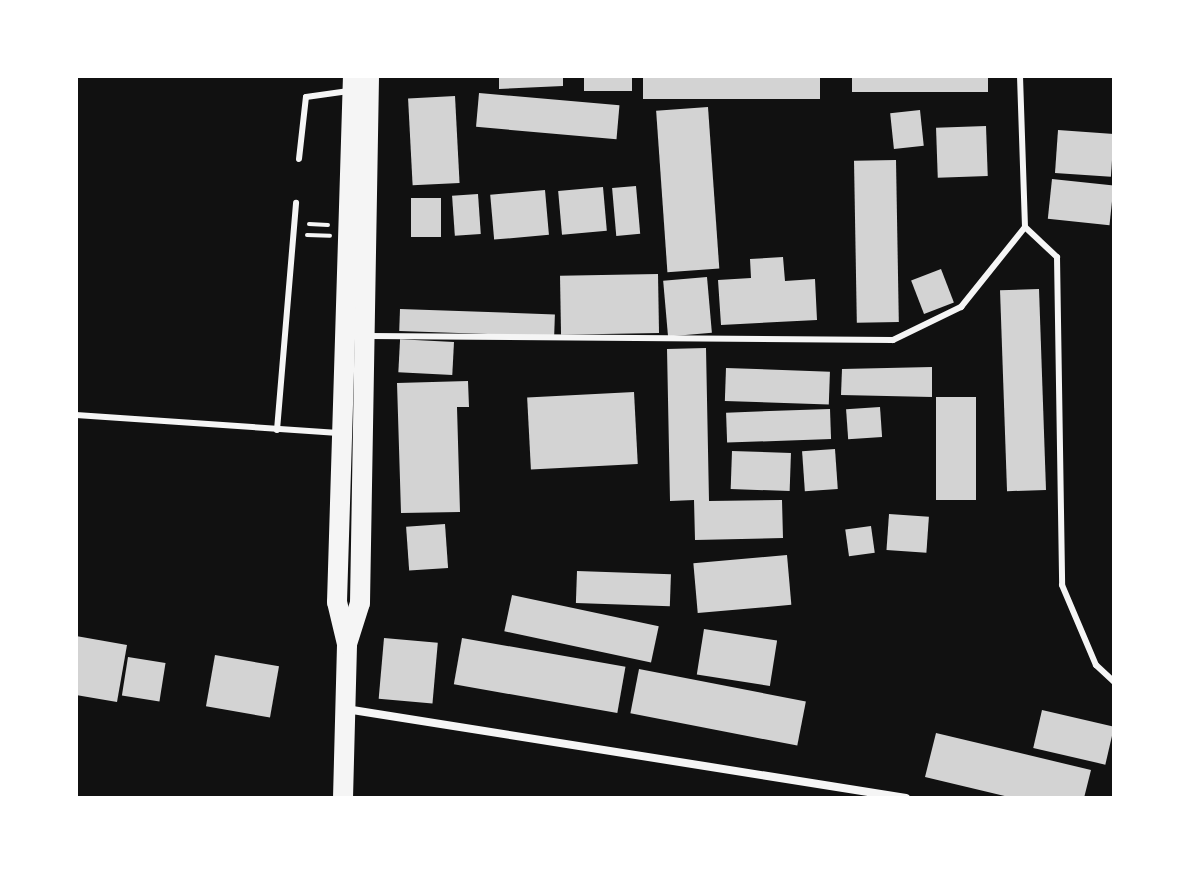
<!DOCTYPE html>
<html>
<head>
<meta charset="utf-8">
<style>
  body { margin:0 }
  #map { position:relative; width:1190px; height:874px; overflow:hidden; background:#111; font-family:"Roboto Condensed",sans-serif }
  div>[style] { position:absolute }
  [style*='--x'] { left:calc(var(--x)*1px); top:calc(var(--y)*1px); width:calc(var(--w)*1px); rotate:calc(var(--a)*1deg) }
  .building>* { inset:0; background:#d3d3d3; transform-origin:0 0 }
  .path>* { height:4px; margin:-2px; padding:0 2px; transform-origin:2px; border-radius:2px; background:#f5f5f5 }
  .service>* { height:6px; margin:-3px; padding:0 3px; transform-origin:3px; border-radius:3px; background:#f5f5f5 }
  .minor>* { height:8px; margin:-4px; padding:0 4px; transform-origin:4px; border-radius:4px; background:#f5f5f5 }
  .trunk>* { height:20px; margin:-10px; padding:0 10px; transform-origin:10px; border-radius:10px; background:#f5f5f5 }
  span { translate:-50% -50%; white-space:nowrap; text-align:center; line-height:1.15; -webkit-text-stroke:7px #fff; paint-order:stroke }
  .frame { position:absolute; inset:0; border:78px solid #fff; pointer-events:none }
</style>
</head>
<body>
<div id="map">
  <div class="building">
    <div style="clip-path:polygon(499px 76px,563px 76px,563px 86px,499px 89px)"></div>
    <div style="left:584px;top:76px;width:48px;height:15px"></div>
    <div style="left:643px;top:76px;width:177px;height:23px"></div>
    <div style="left:852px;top:76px;width:136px;height:16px"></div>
    <div style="left:479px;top:93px;width:141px;height:34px;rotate:5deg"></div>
    <div style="left:455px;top:96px;width:87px;height:47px;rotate:87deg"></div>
    <div style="left:708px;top:107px;width:162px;height:52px;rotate:86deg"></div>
    <div style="left:920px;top:110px;width:36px;height:30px;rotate:84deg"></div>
    <div style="left:986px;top:126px;width:50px;height:50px;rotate:88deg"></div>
    <div style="left:1058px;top:130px;width:56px;height:43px;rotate:4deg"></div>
    <div style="left:896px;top:160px;width:162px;height:42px;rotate:89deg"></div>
    <div style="left:1052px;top:179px;width:62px;height:40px;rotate:6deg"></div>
    <div style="left:636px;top:186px;width:48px;height:24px;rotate:85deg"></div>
    <div style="left:603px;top:187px;width:44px;height:45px;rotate:85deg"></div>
    <div style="left:545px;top:190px;width:45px;height:55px;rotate:85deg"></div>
    <div style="left:478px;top:194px;width:40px;height:26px;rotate:86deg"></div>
    <div style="left:411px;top:198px;width:30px;height:39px"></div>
    <div style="clip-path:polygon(783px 257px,785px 281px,815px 279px,817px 320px,721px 325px,718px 280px,751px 278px,750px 259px)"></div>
    <div style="left:941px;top:269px;width:36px;height:32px;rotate:69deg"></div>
    <div style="left:658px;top:274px;width:59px;height:98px;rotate:89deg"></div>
    <div style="left:707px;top:277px;width:56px;height:44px;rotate:85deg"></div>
    <div style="left:1039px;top:289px;width:201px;height:39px;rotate:88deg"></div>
    <div style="left:400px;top:309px;width:155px;height:22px;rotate:2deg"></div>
    <div style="left:454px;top:342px;width:33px;height:54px;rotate:93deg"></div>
    <div style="clip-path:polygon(706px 348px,709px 501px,782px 500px,783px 538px,695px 540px,694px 500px,670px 501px,667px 349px)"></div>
    <div style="clip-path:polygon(932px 367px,932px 397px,841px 395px,842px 369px)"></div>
    <div style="left:726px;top:368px;width:104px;height:33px;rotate:2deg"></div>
    <div style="clip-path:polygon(468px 381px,469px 407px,457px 407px,460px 512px,401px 513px,397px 383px)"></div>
    <div style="left:634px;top:392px;width:72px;height:107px;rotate:87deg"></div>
    <div style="left:936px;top:397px;width:40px;height:103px"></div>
    <div style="left:880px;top:407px;width:30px;height:34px;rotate:86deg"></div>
    <div style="left:830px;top:409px;width:30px;height:104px;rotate:88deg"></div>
    <div style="left:835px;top:449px;width:40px;height:33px;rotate:86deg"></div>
    <div style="left:732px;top:451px;width:59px;height:38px;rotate:2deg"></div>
    <div style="left:889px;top:514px;width:40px;height:36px;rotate:4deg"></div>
    <div style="left:445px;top:524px;width:44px;height:39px;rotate:86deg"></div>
    <div style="left:871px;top:526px;width:27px;height:26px;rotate:82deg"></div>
    <div style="left:787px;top:555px;width:50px;height:94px;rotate:85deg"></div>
    <div style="left:577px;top:571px;width:94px;height:32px;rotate:2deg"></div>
    <div style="left:512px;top:595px;width:150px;height:37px;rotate:12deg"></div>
    <div style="left:704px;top:629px;width:74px;height:46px;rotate:9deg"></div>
    <div style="clip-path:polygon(76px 636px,127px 645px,117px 702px,76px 695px)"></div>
    <div style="left:384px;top:638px;width:54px;height:61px;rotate:5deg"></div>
    <div style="left:462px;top:638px;width:166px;height:47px;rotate:10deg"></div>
    <div style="left:215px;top:655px;width:65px;height:52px;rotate:10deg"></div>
    <div style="left:128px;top:657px;width:38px;height:39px;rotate:9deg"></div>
    <div style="left:639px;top:669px;width:170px;height:45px;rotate:11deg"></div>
    <div style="left:1042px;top:710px;width:74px;height:39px;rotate:13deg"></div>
    <div style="clip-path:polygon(936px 733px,1091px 770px,1084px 798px,1013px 798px,925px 777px)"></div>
  </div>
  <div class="path">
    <div style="--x:309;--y:224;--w:19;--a:3"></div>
    <div style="--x:307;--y:235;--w:23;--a:2"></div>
  </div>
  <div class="service">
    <div style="--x:299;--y:159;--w:62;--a:-83.6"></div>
    <div style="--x:306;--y:97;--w:43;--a:-7.9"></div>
    <div style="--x:1025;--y:227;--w:44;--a:43.2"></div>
    <div style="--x:1057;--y:257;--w:328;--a:89.1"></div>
    <div style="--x:1062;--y:585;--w:87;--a:67"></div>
    <div style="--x:1096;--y:665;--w:25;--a:43"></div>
    <div style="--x:369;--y:336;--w:524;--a:0.44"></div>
    <div style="--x:893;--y:340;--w:76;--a:-25.9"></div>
    <div style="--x:961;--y:307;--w:102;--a:-51.3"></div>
    <div style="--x:1025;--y:227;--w:151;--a:-91.9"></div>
    <div style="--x:76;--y:415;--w:263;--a:3.9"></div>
    <div style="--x:277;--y:430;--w:228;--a:-85.2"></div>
  </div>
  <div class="minor">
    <div style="--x:346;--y:709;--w:567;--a:9.03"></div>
  </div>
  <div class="trunk">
    <div style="--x:347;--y:644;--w:43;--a:-72.4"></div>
    <div style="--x:360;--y:603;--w:527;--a:-89.02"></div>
    <div style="--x:343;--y:798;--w:154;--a:-88.5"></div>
    <div style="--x:347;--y:644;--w:43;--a:-103.4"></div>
    <div style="--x:337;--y:602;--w:526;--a:-88.26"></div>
  </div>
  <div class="frame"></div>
</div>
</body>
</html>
